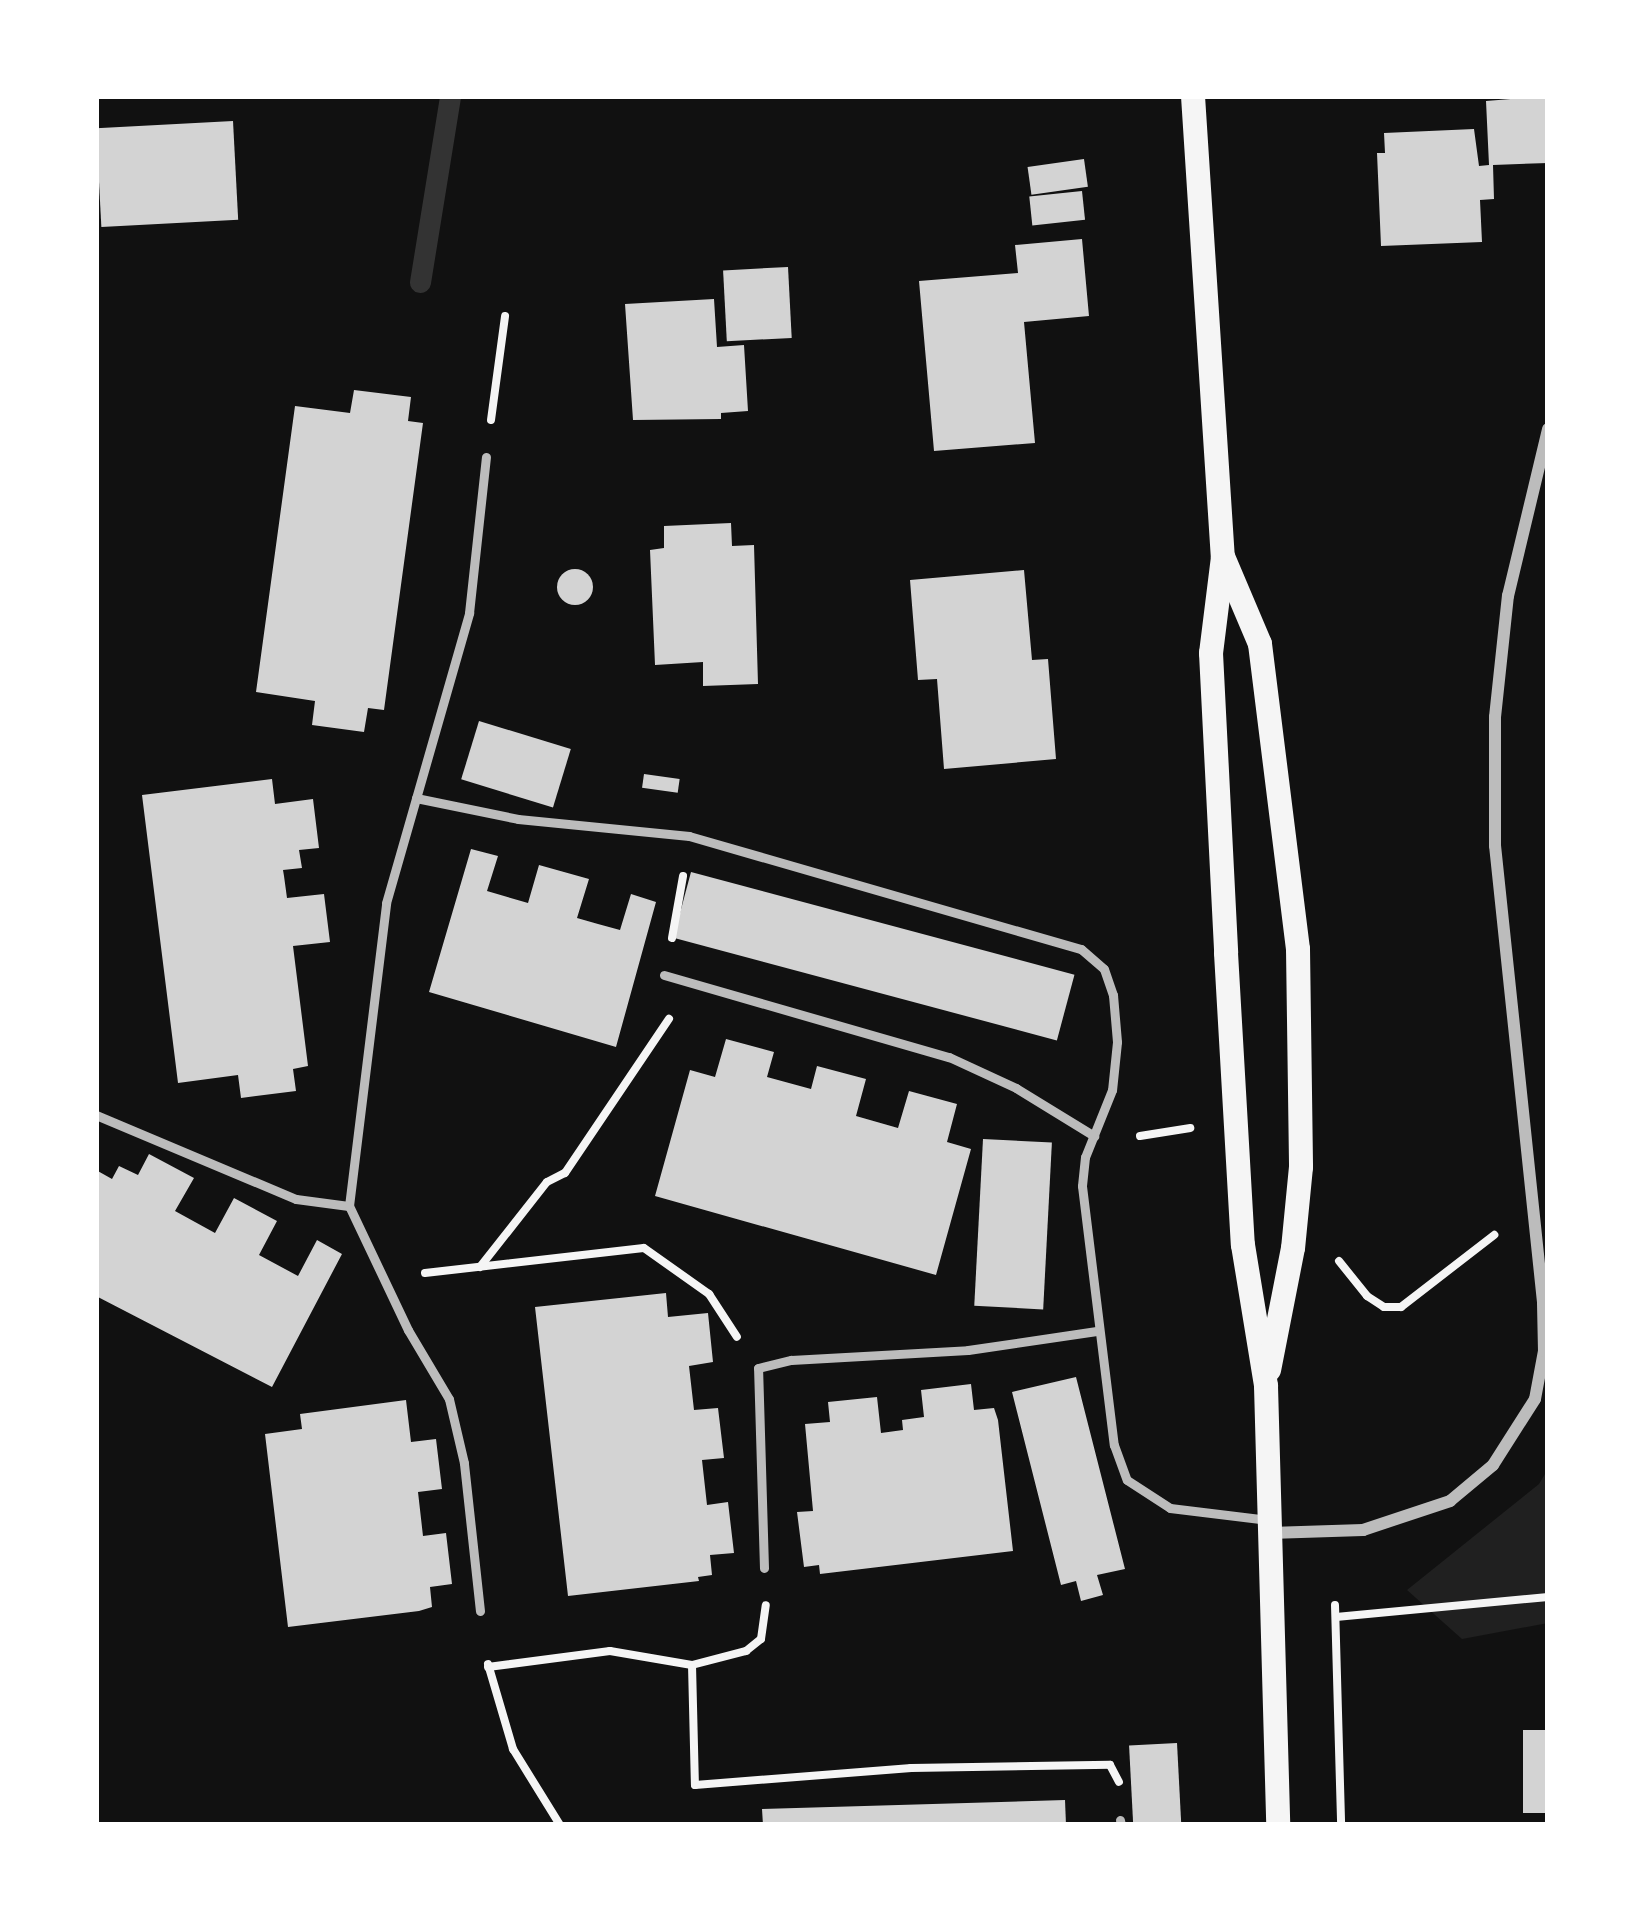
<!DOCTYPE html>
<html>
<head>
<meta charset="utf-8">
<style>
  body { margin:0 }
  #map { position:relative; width:1644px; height:1921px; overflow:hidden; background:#111; font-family:Lato,sans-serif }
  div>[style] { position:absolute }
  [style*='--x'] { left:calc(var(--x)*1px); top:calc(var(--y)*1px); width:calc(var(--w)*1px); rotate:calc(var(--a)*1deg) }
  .green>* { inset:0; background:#202020 }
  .stream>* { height:21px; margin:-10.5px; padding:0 10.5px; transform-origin:10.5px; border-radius:10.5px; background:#333 }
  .building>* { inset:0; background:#d3d3d3; transform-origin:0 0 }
  .round { border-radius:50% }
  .path>* { height:8px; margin:-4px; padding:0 4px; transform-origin:4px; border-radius:4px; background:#f5f5f5 }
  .service>* { height:9px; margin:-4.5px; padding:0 4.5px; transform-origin:4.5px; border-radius:4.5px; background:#bcbcbc }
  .minor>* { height:12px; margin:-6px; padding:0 6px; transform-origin:6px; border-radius:6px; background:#bcbcbc }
  .secondary>* { height:24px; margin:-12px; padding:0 12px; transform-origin:12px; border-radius:12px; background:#f5f5f5 }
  span { translate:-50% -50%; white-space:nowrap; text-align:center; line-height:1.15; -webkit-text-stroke:9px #fff; paint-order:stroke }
  .frame { position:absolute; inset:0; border:99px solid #fff; pointer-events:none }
</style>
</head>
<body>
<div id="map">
  <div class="green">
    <div style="clip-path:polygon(1548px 1469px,1548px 1623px,1462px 1639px,1407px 1590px,1539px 1484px)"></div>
  </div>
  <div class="stream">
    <div style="--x:420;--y:282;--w:188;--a:-80.8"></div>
  </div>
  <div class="building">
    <div style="clip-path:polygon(1548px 96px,1548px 163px,1493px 165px,1494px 199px,1480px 200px,1482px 242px,1381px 246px,1377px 153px,1385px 153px,1384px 133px,1474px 129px,1479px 166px,1489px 165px,1486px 101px)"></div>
    <div style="left:233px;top:121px;width:99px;height:137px;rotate:87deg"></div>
    <div style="left:1084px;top:159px;width:28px;height:57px;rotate:82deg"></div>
    <div style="left:1082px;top:191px;width:29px;height:53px;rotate:84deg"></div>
    <div style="clip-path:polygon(1082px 239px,1089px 316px,1024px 322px,1035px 443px,934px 451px,919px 281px,1018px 273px,1015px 245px)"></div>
    <div style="left:788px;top:267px;width:71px;height:65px;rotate:87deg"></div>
    <div style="clip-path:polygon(714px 299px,717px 347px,744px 345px,748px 411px,721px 413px,721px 419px,633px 420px,625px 304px)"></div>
    <div style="clip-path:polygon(354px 390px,411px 397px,408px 421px,423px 423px,384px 710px,368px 708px,364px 732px,312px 725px,315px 701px,256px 692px,295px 406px,350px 413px)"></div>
    <div style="clip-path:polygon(731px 523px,732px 546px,754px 545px,758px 684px,703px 686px,703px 662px,655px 665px,650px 550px,664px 548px,664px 526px)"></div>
    <div class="round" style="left:557px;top:569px;width:36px;height:36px"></div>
    <div style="clip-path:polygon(1024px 570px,1032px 660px,1048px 659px,1056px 759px,944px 769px,937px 679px,918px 680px,910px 580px)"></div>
    <div style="left:479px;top:721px;width:96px;height:61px;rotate:17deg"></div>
    <div style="left:644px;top:774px;width:36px;height:14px;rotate:8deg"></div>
    <div style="clip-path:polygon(272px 779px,275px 804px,313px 799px,319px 848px,299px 850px,302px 868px,283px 870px,284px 876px,287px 898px,324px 894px,330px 942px,293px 946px,308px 1066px,293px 1069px,296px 1091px,241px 1098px,238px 1075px,178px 1083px,142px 795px)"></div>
    <div style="clip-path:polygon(471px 849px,498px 856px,487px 891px,528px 903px,539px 865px,589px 879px,577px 918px,598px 924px,620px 930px,631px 894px,656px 902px,616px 1047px,429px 992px)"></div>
    <div style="left:691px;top:872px;width:397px;height:68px;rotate:15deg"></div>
    <div style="clip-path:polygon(726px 1039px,774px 1052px,767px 1077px,811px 1089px,817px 1066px,866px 1079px,856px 1116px,898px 1128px,909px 1091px,957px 1104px,947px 1142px,971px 1149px,936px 1275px,655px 1196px,690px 1070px,715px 1077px)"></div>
    <div style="left:983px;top:1139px;width:69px;height:167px;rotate:3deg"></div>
    <div style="clip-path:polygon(149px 1154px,194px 1178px,175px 1211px,215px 1233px,234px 1198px,277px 1221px,259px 1255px,298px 1276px,317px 1240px,342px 1254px,272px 1387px,96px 1296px,96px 1170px,112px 1179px,119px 1166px,138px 1175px)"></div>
    <div style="clip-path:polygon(666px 1293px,668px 1317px,708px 1313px,713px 1362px,689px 1366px,694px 1410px,718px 1408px,724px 1458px,702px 1460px,707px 1505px,728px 1502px,734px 1553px,710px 1555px,712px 1575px,698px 1577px,699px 1581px,568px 1596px,535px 1307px)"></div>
    <div style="clip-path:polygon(1076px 1377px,1125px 1569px,1097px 1575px,1103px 1595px,1081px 1601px,1076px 1581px,1061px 1585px,1012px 1392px)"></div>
    <div style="clip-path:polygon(971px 1384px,974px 1410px,994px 1408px,998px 1420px,1013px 1551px,820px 1574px,819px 1565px,804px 1567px,797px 1512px,813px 1511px,805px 1424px,830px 1422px,828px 1402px,877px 1397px,881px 1433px,903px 1430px,902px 1420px,924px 1417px,921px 1390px)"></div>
    <div style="clip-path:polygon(406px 1400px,411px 1442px,436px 1439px,442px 1489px,418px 1492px,423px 1536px,446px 1533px,452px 1584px,430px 1587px,432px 1607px,419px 1611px,288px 1627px,265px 1434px,302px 1429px,300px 1414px)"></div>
    <div style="left:1523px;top:1730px;width:25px;height:83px"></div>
    <div style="left:1177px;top:1743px;width:82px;height:48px;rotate:87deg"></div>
    <div style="clip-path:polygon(1065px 1800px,1066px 1825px,763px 1825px,762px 1809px)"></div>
  </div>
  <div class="path">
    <div style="--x:491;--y:420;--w:105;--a:-82.3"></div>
    <div style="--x:672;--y:938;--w:63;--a:-79.9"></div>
    <div style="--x:1140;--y:1136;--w:51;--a:-9.1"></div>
    <div style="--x:1339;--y:1261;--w:45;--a:51.3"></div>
    <div style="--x:1367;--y:1296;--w:20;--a:33"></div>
    <div style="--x:1384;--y:1307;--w:17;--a:0"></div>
    <div style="--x:1401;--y:1307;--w:118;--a:-37.7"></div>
    <div style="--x:480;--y:1267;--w:108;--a:-51.8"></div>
    <div style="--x:547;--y:1182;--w:20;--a:-27"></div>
    <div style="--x:565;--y:1173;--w:186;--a:-56"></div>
    <div style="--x:425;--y:1273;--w:220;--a:-6.5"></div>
    <div style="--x:644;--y:1248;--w:80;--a:35.3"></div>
    <div style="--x:709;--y:1294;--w:51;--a:56.9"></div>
    <div style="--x:1335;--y:1605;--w:220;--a:88.4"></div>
    <div style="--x:1336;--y:1617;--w:213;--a:-5.4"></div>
    <div style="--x:488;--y:1664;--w:89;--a:73.6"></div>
    <div style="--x:513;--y:1749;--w:89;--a:58.3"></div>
    <div style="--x:692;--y:1665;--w:120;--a:88.6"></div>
    <div style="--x:695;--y:1785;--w:217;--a:-4.5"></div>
    <div style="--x:911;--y:1768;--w:199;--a:-0.9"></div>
    <div style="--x:1110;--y:1765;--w:19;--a:62"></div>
    <div style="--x:488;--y:1667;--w:123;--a:-7.5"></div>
    <div style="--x:610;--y:1651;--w:83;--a:9.7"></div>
    <div style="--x:692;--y:1665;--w:56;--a:-14.5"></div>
    <div style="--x:746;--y:1651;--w:19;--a:-39"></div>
    <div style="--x:761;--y:1639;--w:34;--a:-82"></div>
  </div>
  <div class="service">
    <div style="--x:416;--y:798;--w:104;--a:11.6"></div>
    <div style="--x:518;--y:819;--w:172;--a:5.7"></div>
    <div style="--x:689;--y:836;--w:408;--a:16.1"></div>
    <div style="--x:1081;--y:949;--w:30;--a:41"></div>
    <div style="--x:1104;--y:969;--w:28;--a:71"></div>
    <div style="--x:1113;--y:995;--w:47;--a:85.1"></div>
    <div style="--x:1117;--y:1042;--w:48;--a:95.9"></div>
    <div style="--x:1112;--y:1090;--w:72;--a:111.9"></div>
    <div style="--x:1085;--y:1157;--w:29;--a:96"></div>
    <div style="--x:1082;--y:1186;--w:261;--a:83"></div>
    <div style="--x:1114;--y:1445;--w:37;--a:70"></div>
    <div style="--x:1127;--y:1480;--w:51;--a:33.1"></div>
    <div style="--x:1170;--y:1508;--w:99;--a:7"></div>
    <div style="--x:664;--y:975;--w:297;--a:16.1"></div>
    <div style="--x:949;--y:1057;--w:74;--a:24.8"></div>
    <div style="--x:1016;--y:1088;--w:92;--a:31.6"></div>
    <div style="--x:96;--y:1115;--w:217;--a:22.8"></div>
    <div style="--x:296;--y:1199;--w:53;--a:7.5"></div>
    <div style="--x:764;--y:1568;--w:200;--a:-91.7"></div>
    <div style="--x:758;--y:1368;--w:34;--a:-14"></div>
    <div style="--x:791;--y:1360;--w:177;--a:-3.2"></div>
    <div style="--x:968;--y:1350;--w:130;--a:-8.4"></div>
    <div style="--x:480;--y:1611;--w:149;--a:-96.2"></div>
    <div style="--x:464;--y:1463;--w:66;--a:-103.2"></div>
    <div style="--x:449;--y:1399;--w:80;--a:-120.7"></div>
    <div style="--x:408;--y:1330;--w:137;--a:-115.4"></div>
    <div style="--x:349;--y:1206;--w:305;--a:-83"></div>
    <div style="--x:386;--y:903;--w:302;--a:-74"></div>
    <div style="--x:469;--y:613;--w:157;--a:-83.8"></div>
    <div style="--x:1120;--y:1820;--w:5;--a:79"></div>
  </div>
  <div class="minor">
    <div style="--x:1270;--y:1533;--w:93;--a:-1.8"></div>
    <div style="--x:1363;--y:1530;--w:92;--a:-18.4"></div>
    <div style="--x:1450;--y:1501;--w:56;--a:-39.9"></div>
    <div style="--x:1493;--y:1465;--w:78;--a:-57.5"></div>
    <div style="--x:1535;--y:1399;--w:49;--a:-79.4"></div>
    <div style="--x:1544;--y:1351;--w:49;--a:-91.2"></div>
    <div style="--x:1543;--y:1302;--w:459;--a:-96"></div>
    <div style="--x:1495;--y:846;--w:129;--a:-90"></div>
    <div style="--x:1495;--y:717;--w:122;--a:-83.9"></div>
    <div style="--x:1508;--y:596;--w:172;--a:-76.5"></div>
  </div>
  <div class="secondary">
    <div style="--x:1193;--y:96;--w:462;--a:86.3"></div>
    <div style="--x:1223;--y:557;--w:97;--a:97.1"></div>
    <div style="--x:1211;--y:653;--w:300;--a:87.1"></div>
    <div style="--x:1226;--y:953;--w:292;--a:86.7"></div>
    <div style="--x:1243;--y:1245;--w:143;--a:80.7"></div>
    <div style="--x:1266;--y:1386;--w:439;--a:88.4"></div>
    <div style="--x:1224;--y:559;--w:92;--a:67"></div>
    <div style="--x:1260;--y:644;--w:307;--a:82.9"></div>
    <div style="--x:1298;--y:949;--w:218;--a:89.2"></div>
    <div style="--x:1301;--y:1167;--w:81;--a:95.6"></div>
    <div style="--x:1293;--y:1248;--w:124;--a:101.1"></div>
  </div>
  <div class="frame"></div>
</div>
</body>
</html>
